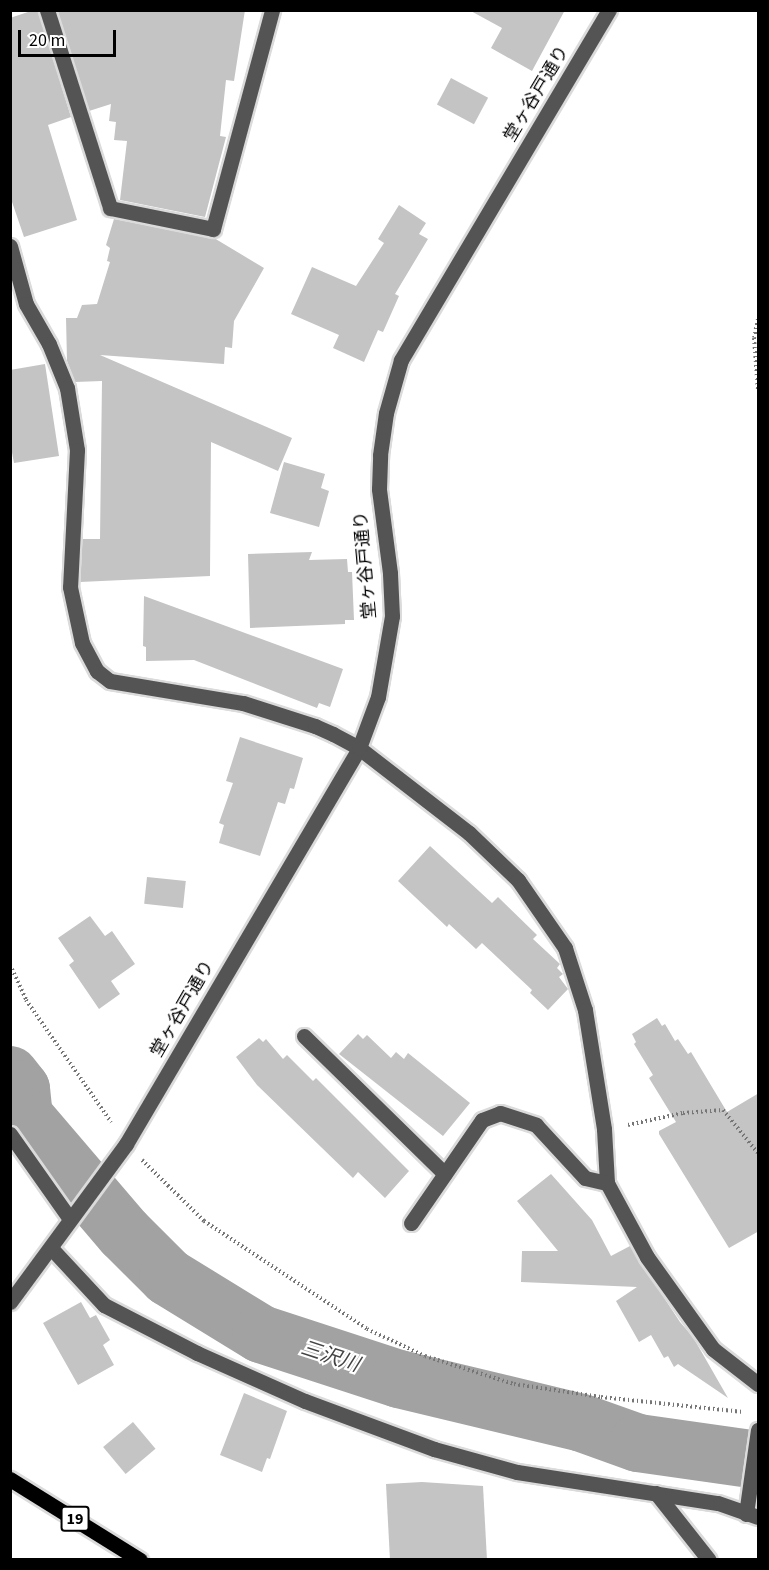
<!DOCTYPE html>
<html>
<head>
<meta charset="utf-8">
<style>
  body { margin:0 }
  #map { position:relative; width:769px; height:1570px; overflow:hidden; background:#fff; font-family:"Source Sans 3","Noto Sans JP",sans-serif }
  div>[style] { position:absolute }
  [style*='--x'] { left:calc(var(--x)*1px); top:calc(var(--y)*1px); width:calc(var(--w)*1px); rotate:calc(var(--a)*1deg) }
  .river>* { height:58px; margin:-29px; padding:0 29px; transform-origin:29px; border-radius:29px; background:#a2a2a2 }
  .building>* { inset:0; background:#c4c4c4; transform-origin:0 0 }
  .path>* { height:4px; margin-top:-2px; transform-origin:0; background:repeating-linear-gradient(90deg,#767676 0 1.5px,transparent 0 4.5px) }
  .roads { filter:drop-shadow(2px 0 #dbdbdb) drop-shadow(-2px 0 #dbdbdb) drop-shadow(0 2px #dbdbdb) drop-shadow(0 -2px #dbdbdb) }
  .minor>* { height:15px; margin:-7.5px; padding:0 7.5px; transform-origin:7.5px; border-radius:7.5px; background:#545454 }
  .major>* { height:15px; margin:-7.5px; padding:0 7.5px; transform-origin:7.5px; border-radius:7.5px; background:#000 }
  span { translate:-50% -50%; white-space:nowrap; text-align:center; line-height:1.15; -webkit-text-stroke:4.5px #fff; paint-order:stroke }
  .shield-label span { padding:2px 4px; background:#fff; border:2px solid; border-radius:4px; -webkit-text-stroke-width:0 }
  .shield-label { font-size:16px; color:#000; font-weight:700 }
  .street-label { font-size:18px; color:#000 }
  .water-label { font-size:20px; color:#434343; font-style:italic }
  .frame { position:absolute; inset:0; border:12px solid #000; pointer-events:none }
  .scale { position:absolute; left:18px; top:30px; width:98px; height:27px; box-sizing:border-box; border:3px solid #000; border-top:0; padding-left:8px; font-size:18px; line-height:21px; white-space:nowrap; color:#000; -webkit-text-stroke:4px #fff; paint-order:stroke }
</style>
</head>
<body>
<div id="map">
  <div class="river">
    <div style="--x:10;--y:1075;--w:18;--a:52"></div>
    <div style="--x:21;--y:1089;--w:27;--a:84"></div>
    <div style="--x:24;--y:1116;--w:154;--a:49.5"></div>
    <div style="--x:124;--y:1233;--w:62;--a:45"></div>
    <div style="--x:168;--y:1277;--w:109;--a:31.5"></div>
    <div style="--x:261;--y:1334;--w:145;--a:18.1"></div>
    <div style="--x:399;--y:1379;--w:188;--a:13.5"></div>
    <div style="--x:582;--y:1423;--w:59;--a:19.7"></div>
    <div style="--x:638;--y:1443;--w:121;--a:8.1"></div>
  </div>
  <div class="building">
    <div style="clip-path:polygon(34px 10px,38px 10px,71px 117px,48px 125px,77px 220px,24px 237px,10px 196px,10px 18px)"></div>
    <div style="clip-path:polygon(57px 10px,245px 10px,234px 81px,226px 80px,220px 136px,226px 137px,205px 217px,120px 200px,127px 141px,114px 140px,116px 122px,109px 121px,111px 104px,89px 111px)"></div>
    <div style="clip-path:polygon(469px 10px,565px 10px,532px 71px,491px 48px,502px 28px)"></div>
    <div style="left:451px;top:78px;width:42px;height:30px;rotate:28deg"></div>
    <div style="clip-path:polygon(399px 205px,426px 223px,419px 234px,428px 239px,395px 294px,399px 296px,383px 332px,378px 330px,364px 362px,333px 348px,339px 335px,291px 314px,312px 267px,356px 286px,384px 243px,378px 239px)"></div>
    <div style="clip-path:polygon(114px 219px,214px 238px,264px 268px,234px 321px,232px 348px,225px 347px,224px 364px,100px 355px,292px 438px,278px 471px,211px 442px,210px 576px,80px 582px,82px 539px,100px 539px,102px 381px,75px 382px,67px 361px,66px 318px,77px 318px,82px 305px,97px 304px,110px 262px,107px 261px,110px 248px,106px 245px)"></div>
    <div style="clip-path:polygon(45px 364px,59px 456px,14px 463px,10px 442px,10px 370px)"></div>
    <div style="clip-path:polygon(284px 462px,325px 474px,321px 488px,329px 491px,319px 527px,270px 513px)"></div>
    <div style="clip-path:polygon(312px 552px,309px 560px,347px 559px,348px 572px,352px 572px,354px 620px,345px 620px,345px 624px,250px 628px,248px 554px)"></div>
    <div style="clip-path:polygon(144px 596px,343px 669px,330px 707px,319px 703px,317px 708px,194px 660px,146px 661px,146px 647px,143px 646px)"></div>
    <div style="clip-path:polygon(240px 737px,303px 758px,294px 789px,290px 788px,285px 804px,278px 802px,260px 856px,219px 843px,224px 825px,219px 823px,233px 783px,226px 781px)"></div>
    <div style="clip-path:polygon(430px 846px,492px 903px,498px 897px,537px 935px,533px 939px,560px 964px,557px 968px,563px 974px,559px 977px,568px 989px,548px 1010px,530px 993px,532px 990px,482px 943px,476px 949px,449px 924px,447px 927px,398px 881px)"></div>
    <div style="left:147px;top:877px;width:39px;height:27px;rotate:6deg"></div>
    <div style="clip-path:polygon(90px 916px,105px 936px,112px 931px,135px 964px,111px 981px,120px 994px,99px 1009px,69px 965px,74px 961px,58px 938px)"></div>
    <div style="clip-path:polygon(657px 1018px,662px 1026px,665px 1024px,675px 1041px,678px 1039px,688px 1054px,691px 1052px,727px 1112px,759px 1093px,759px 1231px,729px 1248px,659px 1134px,659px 1131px,676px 1122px,649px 1078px,653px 1075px,634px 1044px,636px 1042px,632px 1034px)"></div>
    <div style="clip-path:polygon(358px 1034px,363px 1039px,367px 1035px,391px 1058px,396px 1052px,404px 1059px,408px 1053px,470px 1103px,443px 1136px,339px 1054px)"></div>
    <div style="clip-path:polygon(259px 1038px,263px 1042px,266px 1039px,283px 1059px,287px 1055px,313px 1081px,316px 1078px,409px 1171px,385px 1198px,358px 1172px,353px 1178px,257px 1085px,236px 1057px)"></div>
    <div style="clip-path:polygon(551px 1174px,592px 1220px,611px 1256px,630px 1246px,680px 1322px,693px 1337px,728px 1398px,678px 1364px,674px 1367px,668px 1356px,664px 1358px,651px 1335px,639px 1342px,616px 1301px,637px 1287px,521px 1282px,522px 1251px,558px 1251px,517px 1201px)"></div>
    <div style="clip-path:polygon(81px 1302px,90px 1318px,96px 1315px,110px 1340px,103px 1345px,114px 1365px,78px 1385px,43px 1323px)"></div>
    <div style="clip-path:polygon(244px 1393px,287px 1411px,270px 1459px,267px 1458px,262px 1472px,220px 1455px)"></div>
    <div style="left:133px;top:1422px;width:35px;height:39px;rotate:50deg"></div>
    <div style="clip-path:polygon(422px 1482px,483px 1486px,487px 1560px,390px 1560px,386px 1484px)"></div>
  </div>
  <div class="path">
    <div style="--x:758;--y:319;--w:19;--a:102"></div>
    <div style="--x:754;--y:338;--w:52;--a:85.6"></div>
    <div style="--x:10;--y:965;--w:38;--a:65"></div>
    <div style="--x:26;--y:1000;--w:149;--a:55.1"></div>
    <div style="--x:628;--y:1125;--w:56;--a:-12.3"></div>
    <div style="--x:683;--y:1113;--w:40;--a:-4.3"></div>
    <div style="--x:723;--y:1110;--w:55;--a:50.9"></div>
    <div style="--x:142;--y:1160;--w:87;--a:44.5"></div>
    <div style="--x:204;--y:1221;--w:196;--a:33.5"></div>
    <div style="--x:367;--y:1329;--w:64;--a:25"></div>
    <div style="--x:425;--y:1356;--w:93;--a:17.5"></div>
    <div style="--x:514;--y:1384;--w:88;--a:8.5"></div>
    <div style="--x:601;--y:1397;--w:143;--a:6"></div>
  </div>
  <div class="roads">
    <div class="minor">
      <div style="--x:47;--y:10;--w:208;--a:72.3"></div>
      <div style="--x:110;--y:208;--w:105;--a:11.5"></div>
      <div style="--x:213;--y:229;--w:227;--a:-74.9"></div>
      <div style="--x:10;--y:246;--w:60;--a:74.6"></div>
      <div style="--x:26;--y:304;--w:46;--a:60.1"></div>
      <div style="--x:49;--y:344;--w:48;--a:67.8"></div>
      <div style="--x:67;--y:388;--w:63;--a:80.8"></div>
      <div style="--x:77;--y:450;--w:137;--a:92.9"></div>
      <div style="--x:70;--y:587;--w:57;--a:77.9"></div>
      <div style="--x:82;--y:643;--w:32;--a:62"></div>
      <div style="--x:97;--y:671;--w:16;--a:38"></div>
      <div style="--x:110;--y:681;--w:135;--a:9.4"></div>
      <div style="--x:243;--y:703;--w:76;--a:17.7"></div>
      <div style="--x:315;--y:726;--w:20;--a:24"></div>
      <div style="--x:333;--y:734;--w:30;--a:28"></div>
      <div style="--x:359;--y:748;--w:139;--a:37.7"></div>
      <div style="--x:469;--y:833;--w:68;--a:43.8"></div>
      <div style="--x:518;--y:880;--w:83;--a:55.3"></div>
      <div style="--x:565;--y:948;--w:65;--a:72.1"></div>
      <div style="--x:585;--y:1010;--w:121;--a:80.9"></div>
      <div style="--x:604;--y:1129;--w:54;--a:86.8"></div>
      <div style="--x:607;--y:1183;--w:84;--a:61.6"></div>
      <div style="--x:647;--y:1257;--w:113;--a:54.3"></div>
      <div style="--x:713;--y:1349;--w:57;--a:37.9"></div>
      <div style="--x:304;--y:1036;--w:197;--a:44.4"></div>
      <div style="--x:10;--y:1134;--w:104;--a:54.8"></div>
      <div style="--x:411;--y:1223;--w:125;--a:-55.4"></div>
      <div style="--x:482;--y:1120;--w:19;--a:-21"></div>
      <div style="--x:500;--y:1113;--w:38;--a:18"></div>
      <div style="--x:536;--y:1125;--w:72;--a:47.2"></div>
      <div style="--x:585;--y:1178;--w:23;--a:13"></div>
      <div style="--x:51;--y:1248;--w:78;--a:47.1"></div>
      <div style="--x:104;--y:1305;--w:105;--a:27.3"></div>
      <div style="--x:197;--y:1353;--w:118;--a:24"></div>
      <div style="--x:305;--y:1401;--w:138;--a:20.4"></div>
      <div style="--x:434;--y:1449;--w:86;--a:15.5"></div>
      <div style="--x:517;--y:1472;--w:203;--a:8.8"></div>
      <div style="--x:718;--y:1503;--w:42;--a:19.3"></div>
      <div style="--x:10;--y:1302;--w:196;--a:-53.7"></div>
      <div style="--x:126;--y:1144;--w:459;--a:-59.5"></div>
      <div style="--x:359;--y:748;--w:54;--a:-69.6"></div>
      <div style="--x:378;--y:697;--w:82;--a:-80.2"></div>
      <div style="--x:392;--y:616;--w:43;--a:-92.7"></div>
      <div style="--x:390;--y:573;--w:85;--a:-97.5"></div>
      <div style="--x:379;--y:489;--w:34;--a:-88"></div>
      <div style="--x:380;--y:455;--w:42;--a:-81.9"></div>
      <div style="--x:386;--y:413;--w:55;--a:-74.2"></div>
      <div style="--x:401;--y:360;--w:407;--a:-59.3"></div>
      <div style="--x:656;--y:1493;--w:85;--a:51.7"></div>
      <div style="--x:746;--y:1514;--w:85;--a:-81.9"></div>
    </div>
    <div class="major">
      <div style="--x:10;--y:1479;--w:153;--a:31.9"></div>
    </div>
  </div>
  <div class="shield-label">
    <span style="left:75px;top:1519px">19</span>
  </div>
  <div class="street-label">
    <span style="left:537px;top:94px;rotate:-59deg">堂ヶ谷戸通り</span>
    <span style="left:366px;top:565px;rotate:-95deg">堂ヶ谷戸通り</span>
    <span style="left:183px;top:1009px;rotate:-60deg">堂ヶ谷戸通り</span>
  </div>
  <div class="water-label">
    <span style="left:330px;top:1357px;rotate:18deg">三沢川</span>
  </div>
  <div class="frame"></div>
  <div class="scale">20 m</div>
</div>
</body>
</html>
